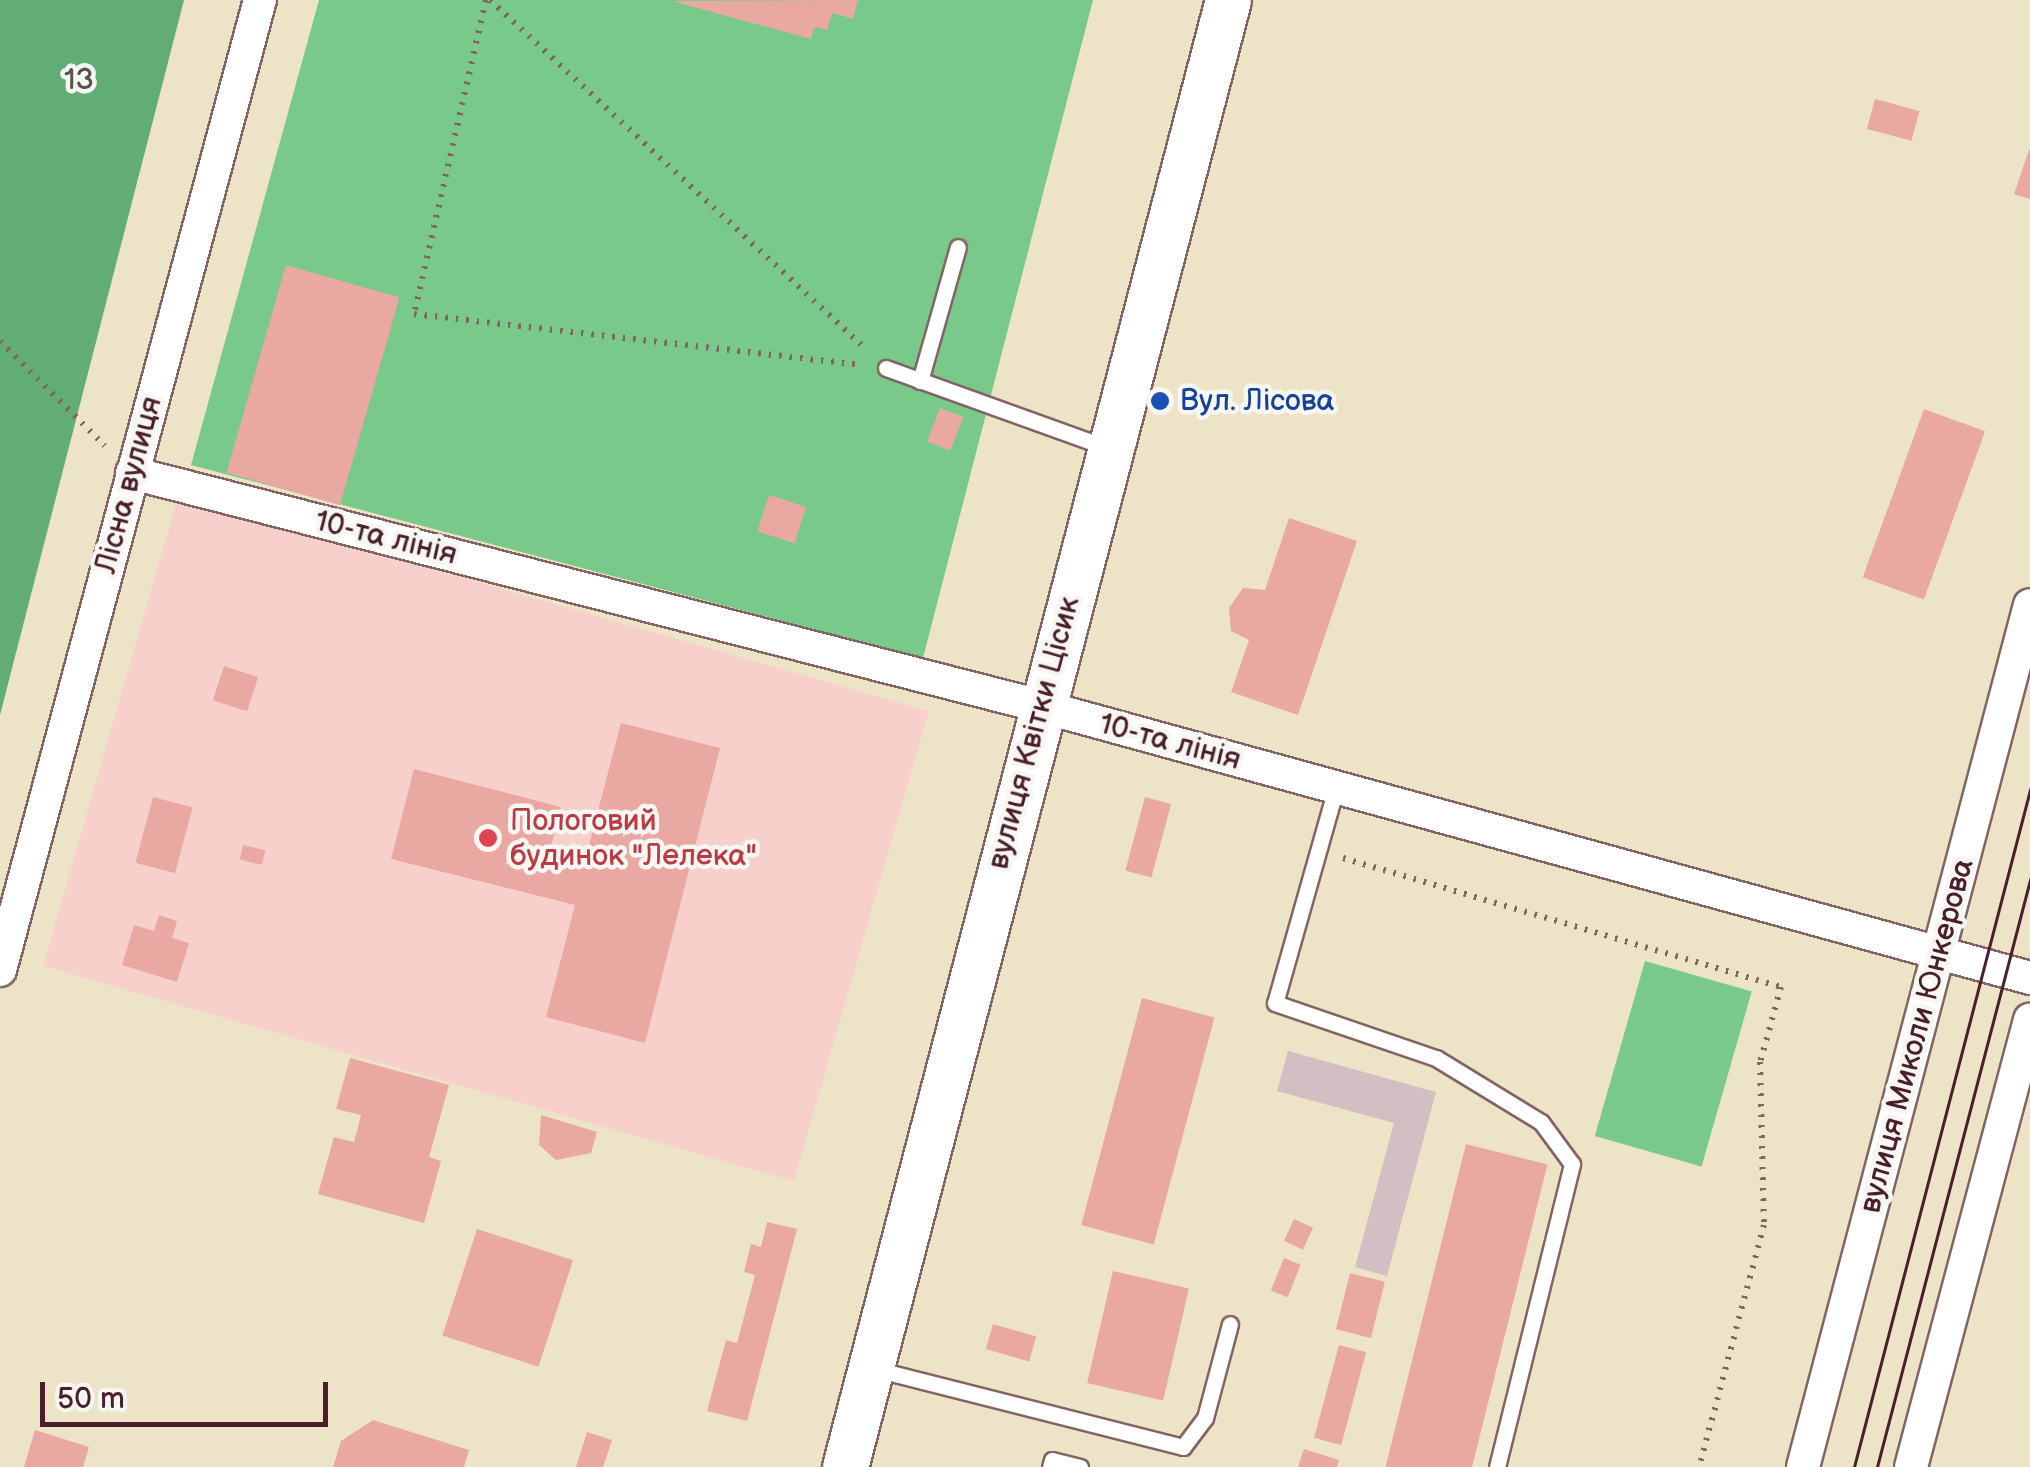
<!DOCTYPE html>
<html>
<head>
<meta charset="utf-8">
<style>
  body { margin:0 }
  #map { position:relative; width:2030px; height:1467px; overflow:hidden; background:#ede3c7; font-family:"Balsamiq Sans",sans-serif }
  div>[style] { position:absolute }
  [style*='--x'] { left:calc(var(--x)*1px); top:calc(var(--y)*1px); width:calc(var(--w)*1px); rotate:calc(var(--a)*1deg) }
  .built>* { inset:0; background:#f7d0cc; transform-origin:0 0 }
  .industrial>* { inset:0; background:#d2bec3 }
  .green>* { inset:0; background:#79c98a; transform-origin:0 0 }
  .forest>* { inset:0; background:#62ad76 }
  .building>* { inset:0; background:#eaa8a3; transform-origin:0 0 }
  .path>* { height:6px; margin-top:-3px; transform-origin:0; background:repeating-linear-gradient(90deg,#836462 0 2.5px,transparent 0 10.5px) }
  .roads { filter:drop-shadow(2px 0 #836462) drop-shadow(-2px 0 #836462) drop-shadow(0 2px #836462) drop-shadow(0 -2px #836462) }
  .lane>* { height:15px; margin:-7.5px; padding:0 7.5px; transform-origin:7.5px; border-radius:7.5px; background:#fff }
  .street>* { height:32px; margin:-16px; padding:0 16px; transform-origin:16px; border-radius:16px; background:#fff }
  .secondary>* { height:45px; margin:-22.5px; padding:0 22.5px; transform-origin:22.5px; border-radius:22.5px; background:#fff }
  .tram>* { height:2.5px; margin:-1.25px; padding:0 1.25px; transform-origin:1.25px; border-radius:1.25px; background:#4a1f2b }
  .dots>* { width:28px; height:28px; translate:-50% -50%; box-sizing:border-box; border:5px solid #f6f6f2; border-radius:50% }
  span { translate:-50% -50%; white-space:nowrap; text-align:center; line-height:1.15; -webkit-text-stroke:9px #f6f6f2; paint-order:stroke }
  .park-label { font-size:30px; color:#585248 }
  .transit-label { font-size:30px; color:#164399 }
  .left { translate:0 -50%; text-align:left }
  .street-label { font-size:30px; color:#4a1f2b }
  .health-label { font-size:30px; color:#be3a42 }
  .scale { position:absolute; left:40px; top:1382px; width:288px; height:45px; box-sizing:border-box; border:5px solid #4a1f2b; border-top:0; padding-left:12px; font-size:30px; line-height:35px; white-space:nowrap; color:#4a1f2b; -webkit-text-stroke:8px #f6f6f2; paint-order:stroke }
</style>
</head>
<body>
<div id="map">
  <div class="built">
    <div style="left:178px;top:496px;width:781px;height:489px;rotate:16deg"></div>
  </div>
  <div class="industrial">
    <div style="clip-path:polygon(1288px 1051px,1436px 1092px,1387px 1276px,1355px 1267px,1394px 1123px,1277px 1091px)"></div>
  </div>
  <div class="green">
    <div style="clip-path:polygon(319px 0,1093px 0,923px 658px,191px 465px)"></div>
    <div style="left:1645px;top:961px;width:111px;height:182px;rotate:16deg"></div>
  </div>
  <div class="forest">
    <div style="clip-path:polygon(0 0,184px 0,0 715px)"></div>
  </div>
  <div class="building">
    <div style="clip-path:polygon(858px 0,853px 19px,832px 13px,827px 30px,814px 27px,811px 39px,672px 1px)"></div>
    <div style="left:1875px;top:99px;width:46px;height:31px;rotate:15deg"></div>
    <div style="clip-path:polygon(2029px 150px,2030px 150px,2030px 199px,2014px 194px)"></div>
    <div style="left:286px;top:265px;width:118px;height:216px;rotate:16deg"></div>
    <div style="left:940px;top:408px;width:25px;height:36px;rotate:21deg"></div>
    <div style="left:1924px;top:409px;width:65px;height:179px;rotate:20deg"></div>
    <div style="left:769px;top:495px;width:39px;height:38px;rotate:18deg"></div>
    <div style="clip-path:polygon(1289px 518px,1357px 541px,1298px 715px,1231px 692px,1249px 640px,1231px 631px,1229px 608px,1243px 588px,1265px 590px)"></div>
    <div style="left:224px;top:666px;width:36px;height:36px;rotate:18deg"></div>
    <div style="clip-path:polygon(621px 723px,720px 748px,645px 1043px,546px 1017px,575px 905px,391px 859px,414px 769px,561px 807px,549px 854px,584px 864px)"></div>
    <div style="left:153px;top:797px;width:41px;height:68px;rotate:15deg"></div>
    <div style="left:1145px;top:797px;width:27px;height:76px;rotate:15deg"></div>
    <div style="left:243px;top:845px;width:23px;height:15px;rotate:13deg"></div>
    <div style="clip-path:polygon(159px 915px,177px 921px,172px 938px,189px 943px,177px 982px,122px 965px,134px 925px,154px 931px)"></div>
    <div style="left:1142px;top:998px;width:75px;height:235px;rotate:15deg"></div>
    <div style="clip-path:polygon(350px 1058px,449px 1085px,429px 1157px,441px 1161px,424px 1223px,318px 1194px,334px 1137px,354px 1142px,361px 1115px,336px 1109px)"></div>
    <div style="clip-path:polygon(541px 1115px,597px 1132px,591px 1153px,556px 1160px,539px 1145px)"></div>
    <div style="left:1466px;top:1144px;width:84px;height:332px;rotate:14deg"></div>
    <div style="left:1294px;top:1219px;width:21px;height:24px;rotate:25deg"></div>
    <div style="clip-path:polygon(767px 1222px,797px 1229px,747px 1421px,707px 1411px,726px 1340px,737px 1343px,755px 1275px,744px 1272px,751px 1244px,761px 1247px)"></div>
    <div style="left:477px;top:1229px;width:101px;height:112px;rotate:18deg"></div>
    <div style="left:1284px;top:1258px;width:18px;height:35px;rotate:22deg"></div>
    <div style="left:1113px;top:1271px;width:78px;height:115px;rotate:13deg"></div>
    <div style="left:1350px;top:1273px;width:36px;height:58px;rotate:14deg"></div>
    <div style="left:993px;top:1324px;width:45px;height:26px;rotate:16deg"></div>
    <div style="left:1339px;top:1345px;width:28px;height:96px;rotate:15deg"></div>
    <div style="clip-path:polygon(373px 1420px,469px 1450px,464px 1467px,333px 1467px,341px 1441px)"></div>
    <div style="clip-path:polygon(35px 1430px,89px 1447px,83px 1467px,24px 1467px)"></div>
    <div style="clip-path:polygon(587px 1432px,612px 1440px,603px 1467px,576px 1467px)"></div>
    <div style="clip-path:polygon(1304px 1449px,1339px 1460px,1337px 1467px,1298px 1467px)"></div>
  </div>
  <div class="path">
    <div style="--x:486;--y:0;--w:322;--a:102.9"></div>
    <div style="--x:414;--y:314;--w:449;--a:6.5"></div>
    <div style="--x:490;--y:0;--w:514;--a:42.87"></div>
    <div style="--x:0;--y:341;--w:148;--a:45"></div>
    <div style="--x:1343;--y:858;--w:457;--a:16.4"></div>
    <div style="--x:1781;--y:987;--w:78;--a:105.6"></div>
    <div style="--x:1760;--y:1062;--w:163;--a:88.6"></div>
    <div style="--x:1764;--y:1225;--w:251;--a:105"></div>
  </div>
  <div class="roads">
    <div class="lane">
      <div style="--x:886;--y:368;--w:233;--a:19.8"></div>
      <div style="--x:920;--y:381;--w:139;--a:-74.2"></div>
      <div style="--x:1334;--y:795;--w:216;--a:105.8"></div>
      <div style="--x:1275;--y:1003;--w:170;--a:18.9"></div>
      <div style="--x:1436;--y:1058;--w:123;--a:31.4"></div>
      <div style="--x:1541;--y:1122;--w:52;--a:53.6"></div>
      <div style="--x:1572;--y:1164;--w:312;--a:103.9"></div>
      <div style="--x:875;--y:1369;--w:318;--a:14.2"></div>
      <div style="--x:1183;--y:1447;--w:36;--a:-53"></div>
      <div style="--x:1205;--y:1418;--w:97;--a:-75.1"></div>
      <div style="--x:1050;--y:1467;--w:7;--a:-74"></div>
      <div style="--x:1052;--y:1460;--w:29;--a:14"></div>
    </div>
    <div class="street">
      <div style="--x:132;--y:473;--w:937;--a:14.39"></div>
      <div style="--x:1040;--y:706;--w:1027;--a:15.36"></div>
      <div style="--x:0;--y:970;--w:1004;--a:-75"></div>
      <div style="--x:1803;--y:1467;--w:891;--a:-75.25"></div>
      <div style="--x:1911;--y:1467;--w:463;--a:-75.1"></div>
    </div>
    <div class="secondary">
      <div style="--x:845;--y:1467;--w:1516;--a:-75.37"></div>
    </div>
  </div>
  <div class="tram">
    <div style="--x:1854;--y:1467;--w:700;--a:-75.43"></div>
    <div style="--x:1877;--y:1467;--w:607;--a:-75.39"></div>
  </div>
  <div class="dots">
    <div style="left:1160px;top:401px;background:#1a4fb4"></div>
    <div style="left:488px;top:838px;background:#e0444e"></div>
  </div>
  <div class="park-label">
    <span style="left:79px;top:80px">13</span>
  </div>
  <div class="transit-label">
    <span class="left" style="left:1180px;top:401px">Вул. Лісова</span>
  </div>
  <div class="street-label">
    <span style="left:129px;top:485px;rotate:-75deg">Лісна вулиця</span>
    <span style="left:386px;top:538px;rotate:14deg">10-та лінія</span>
    <span style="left:1034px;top:733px;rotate:-75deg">вулиця Квітки Цісик</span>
    <span style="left:1170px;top:742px;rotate:15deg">10-та лінія</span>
    <span style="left:1917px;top:1036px;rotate:-75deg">вулиця Миколи Юнкерова</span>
  </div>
  <div class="health-label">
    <span class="left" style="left:510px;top:838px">Пологовий<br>будинок "Лелека"</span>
  </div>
  <div class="scale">50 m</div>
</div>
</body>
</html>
